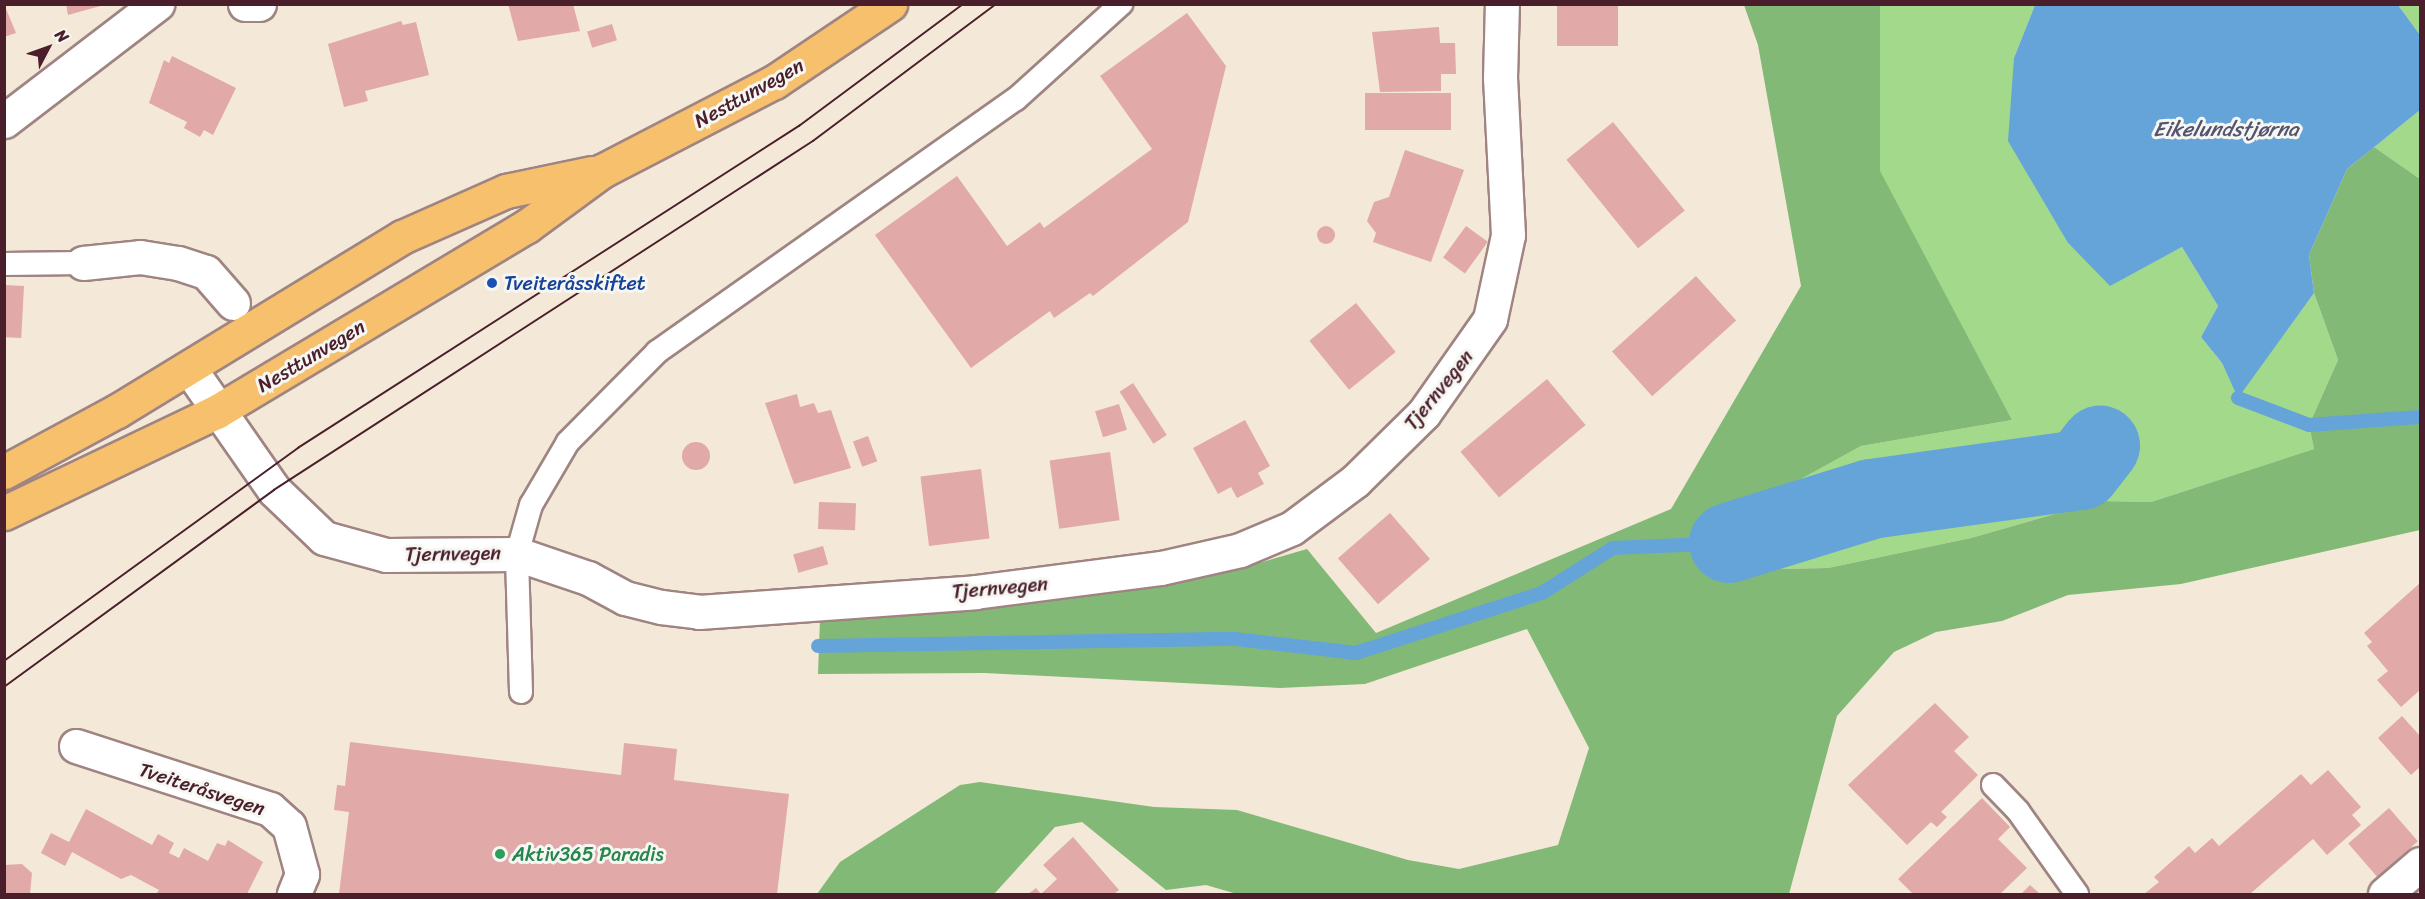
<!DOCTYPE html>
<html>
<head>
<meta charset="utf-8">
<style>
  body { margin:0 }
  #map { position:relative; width:2425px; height:899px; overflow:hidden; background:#f4e9d8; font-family:Sriracha,sans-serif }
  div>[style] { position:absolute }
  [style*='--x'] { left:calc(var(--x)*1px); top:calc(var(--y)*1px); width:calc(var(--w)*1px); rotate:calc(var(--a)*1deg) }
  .green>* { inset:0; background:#a3d98a }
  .forest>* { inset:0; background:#82b976 }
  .water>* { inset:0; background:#65a4d8 }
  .stream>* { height:14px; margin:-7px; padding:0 7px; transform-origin:7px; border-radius:7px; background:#65a4d8 }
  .river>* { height:80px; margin:-40px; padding:0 40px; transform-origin:40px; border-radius:40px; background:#65a4d8 }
  .building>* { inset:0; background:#e1a9a7; transform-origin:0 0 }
  .round { border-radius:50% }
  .roads { filter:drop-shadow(2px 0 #9f8482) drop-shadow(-2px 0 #9f8482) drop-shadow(0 2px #9f8482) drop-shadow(0 -2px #9f8482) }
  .service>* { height:22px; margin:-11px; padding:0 11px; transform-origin:11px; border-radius:11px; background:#fff }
  .pedestrian>* { height:33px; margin:-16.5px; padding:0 16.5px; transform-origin:16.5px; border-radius:16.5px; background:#fff }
  .minor>* { height:33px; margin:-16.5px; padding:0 16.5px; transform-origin:16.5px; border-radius:16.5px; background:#fff }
  .primary>* { height:33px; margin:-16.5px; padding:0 16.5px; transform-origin:16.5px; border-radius:16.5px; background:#f7c06c }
  .tram>* { height:1.5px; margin:-0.75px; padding:0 0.75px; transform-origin:0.75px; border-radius:0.75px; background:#4a1f2b }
  .dots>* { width:16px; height:16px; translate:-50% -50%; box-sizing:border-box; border:3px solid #f6f6f2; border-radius:50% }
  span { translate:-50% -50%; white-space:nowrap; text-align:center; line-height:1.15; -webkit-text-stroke:6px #f6f6f2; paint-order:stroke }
  .street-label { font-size:20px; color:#4a1f2b }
  .transit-label { font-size:20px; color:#164399 }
  .left { translate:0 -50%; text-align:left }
  .leisure-label { font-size:20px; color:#27864d }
  .water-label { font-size:21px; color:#555470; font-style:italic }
  .frame { position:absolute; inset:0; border:6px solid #4a1f2b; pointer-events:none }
  .north { position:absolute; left:18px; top:18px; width:60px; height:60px; -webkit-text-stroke:4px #f6f6f2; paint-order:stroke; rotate:49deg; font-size:16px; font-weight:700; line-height:24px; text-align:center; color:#4a1f2b }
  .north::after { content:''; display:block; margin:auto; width:21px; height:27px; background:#4a1f2b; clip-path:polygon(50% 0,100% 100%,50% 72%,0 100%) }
</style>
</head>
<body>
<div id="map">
  <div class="green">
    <div style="clip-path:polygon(1880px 5px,2035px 5px,2014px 58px,2045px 200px,2068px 243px,2110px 285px,2182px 247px,2218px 306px,2201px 337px,2222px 363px,2238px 397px,2314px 293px,2338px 360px,2309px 425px,2314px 449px,2151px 502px,2100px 501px,1971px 538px,1828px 568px,1722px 570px,1703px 532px,1861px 446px,2012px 420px,1879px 171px)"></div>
    <div style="clip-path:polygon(2398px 5px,2420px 5px,2420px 35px)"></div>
    <div style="clip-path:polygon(2420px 110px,2420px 179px,2374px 147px)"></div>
  </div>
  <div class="forest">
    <div style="clip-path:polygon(1744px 5px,1880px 5px,1880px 171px,2012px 420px,1861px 446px,1704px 532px,1722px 570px,1828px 568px,1971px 538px,2100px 501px,2151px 502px,2314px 449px,2309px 425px,2338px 360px,2314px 293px,2309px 255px,2347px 169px,2374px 147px,2420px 179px,2420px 530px,2181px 584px,2068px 595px,2002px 621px,1936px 632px,1894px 652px,1837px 716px,1789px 894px,1237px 894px,1206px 885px,1166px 890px,1082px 822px,1055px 827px,994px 894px,817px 894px,840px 862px,960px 785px,980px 782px,1154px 807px,1237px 810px,1408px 860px,1459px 869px,1558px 845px,1589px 748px,1527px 629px,1365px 684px,1280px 688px,985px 673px,818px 674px,820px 619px,989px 608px,1252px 565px,1307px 549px,1376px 633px,1671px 509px,1801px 286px,1758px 45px)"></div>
  </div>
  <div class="water">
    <div style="clip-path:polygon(2035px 5px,2398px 5px,2420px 35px,2420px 110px,2347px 169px,2309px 255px,2314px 293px,2238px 398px,2222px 363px,2201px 337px,2218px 306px,2182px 247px,2110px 286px,2068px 243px,2008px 141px,2014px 58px)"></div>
  </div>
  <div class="stream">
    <div style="--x:2238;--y:398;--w:76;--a:20.8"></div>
    <div style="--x:2309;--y:425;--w:111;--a:-4.1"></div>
    <div style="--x:818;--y:646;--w:417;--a:-1"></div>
    <div style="--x:1235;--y:639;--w:122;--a:6.6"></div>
    <div style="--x:1356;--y:653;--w:195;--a:-17.9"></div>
    <div style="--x:1542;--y:593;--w:84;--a:-32.4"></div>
    <div style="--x:1613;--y:548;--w:116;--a:-2.5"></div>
  </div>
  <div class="river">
    <div style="--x:1729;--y:543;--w:149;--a:-17.2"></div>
    <div style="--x:1871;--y:499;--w:212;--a:-7.9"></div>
    <div style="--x:2081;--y:470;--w:31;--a:-52"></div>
  </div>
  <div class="building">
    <div style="clip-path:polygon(4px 4px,16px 33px,4px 37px)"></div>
    <div style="clip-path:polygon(66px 4px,103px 4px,104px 5px,68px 15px)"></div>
    <div style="clip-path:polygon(508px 4px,573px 4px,580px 31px,518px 41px)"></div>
    <div style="left:1557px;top:4px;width:61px;height:42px"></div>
    <div style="clip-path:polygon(1187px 13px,1226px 66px,1188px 222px,1093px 296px,1090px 293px,1054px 318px,1050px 311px,971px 368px,875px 235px,957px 176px,1007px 246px,1040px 222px,1044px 228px,1152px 149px,1100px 76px)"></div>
    <div style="clip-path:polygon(401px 21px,403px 25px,416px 22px,429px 75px,365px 91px,368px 101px,344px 107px,328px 44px)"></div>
    <div style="left:612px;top:24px;width:17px;height:26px;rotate:73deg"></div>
    <div style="clip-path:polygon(1439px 27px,1440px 43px,1455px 43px,1456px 74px,1441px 74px,1441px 91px,1380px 92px,1372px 32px)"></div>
    <div style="clip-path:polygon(172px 56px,236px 88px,213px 135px,204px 130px,200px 137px,184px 128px,187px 122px,149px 103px,164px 60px,169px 63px)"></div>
    <div style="left:1451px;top:93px;width:37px;height:86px;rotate:90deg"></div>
    <div style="left:1613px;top:122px;width:114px;height:60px;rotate:51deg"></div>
    <div style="clip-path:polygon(1405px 150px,1464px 170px,1431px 262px,1373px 242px,1376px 233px,1367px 221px,1374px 202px,1389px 197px)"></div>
    <div style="left:1466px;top:226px;width:27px;height:39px;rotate:36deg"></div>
    <div class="round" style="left:1317px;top:226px;width:18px;height:18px"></div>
    <div style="left:1696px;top:276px;width:60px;height:113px;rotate:48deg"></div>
    <div style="left:4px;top:285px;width:20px;height:52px;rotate:3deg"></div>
    <div style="left:1356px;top:303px;width:63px;height:60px;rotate:51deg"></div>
    <div style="left:1547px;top:379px;width:60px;height:113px;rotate:50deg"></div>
    <div style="left:1133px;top:383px;width:62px;height:16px;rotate:57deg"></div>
    <div style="clip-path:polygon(797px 394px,800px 407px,814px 403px,818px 413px,831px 410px,851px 468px,794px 484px,765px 403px)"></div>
    <div style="left:1119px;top:404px;width:27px;height:25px;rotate:73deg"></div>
    <div style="clip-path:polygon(1245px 420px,1270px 466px,1258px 473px,1264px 484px,1237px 498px,1231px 487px,1218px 494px,1193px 448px)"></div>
    <div style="left:868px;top:436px;width:27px;height:16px;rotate:70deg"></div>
    <div class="round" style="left:682px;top:442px;width:28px;height:28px"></div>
    <div style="left:1110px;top:452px;width:69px;height:61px;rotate:82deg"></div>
    <div style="left:981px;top:469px;width:70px;height:61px;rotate:83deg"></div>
    <div style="left:819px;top:502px;width:37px;height:27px;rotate:2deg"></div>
    <div style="left:1390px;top:513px;width:61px;height:69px;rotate:49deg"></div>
    <div style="left:823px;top:546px;width:19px;height:31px;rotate:74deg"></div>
    <div style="clip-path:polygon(2420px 583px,2420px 690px,2401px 707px,2377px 680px,2388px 671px,2367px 646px,2372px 642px,2364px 633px)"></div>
    <div style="clip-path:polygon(1935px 703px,1969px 737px,1954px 751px,1978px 775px,1941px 812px,1947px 817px,1937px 827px,1931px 822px,1907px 845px,1848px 785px)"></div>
    <div style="clip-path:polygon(2402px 716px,2420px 736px,2420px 767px,2411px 775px,2378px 738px)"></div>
    <div style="clip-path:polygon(350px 742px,621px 775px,624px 743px,677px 749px,674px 780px,789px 794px,777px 894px,339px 894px,349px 812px,334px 810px,337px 785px,345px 786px)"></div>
    <div style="clip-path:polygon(2328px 770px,2361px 807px,2352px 815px,2361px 825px,2327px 855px,2313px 839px,2250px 894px,2144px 894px,2159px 882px,2154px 877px,2189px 846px,2195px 853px,2212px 838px,2219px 846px,2301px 774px,2311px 785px)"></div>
    <div style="clip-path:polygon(1982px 798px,2010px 827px,1998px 839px,2027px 868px,2000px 894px,1913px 894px,1898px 879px)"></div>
    <div style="left:2389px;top:808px;width:44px;height:54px;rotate:49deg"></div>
    <div style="clip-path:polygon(86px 809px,152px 845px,158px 834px,174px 843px,169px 853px,179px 858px,184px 848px,208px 861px,217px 843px,225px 846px,228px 840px,263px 862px,247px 894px,156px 894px,159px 890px,131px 875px,121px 879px,72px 852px,65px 866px,41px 853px,51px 833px,69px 842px)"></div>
    <div style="clip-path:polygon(1073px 837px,1119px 890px,1114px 894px,1028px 894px,1036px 888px,1041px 894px,1057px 879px,1043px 865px)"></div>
    <div style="clip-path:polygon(22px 864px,32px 873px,30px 894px,4px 894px,4px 865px)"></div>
    <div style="clip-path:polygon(2030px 885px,2040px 894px,2021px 894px)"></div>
  </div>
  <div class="roads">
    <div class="service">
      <div style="--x:4;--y:264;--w:79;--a:-0.7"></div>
      <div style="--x:521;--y:692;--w:138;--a:-91.7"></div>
      <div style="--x:517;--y:554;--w:51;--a:-74.1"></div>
      <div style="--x:531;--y:505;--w:73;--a:-59.6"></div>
      <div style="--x:568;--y:442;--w:127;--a:-45.3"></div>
      <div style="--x:657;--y:352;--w:439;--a:-35.2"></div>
      <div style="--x:1016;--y:99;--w:142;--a:-42.1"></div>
      <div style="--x:1993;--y:785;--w:36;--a:46"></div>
      <div style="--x:2018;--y:811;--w:102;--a:54.6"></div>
    </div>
    <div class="pedestrian">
      <div style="--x:83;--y:263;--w:57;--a:-6"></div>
      <div style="--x:140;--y:257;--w:38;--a:9"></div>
      <div style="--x:178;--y:263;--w:29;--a:18"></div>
      <div style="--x:206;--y:272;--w:41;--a:48.9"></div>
    </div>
    <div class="minor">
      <div style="--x:245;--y:4;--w:14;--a:0"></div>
      <div style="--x:4;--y:121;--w:193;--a:-37.4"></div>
      <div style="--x:189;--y:368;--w:149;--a:55.1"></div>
      <div style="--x:274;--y:490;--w:69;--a:43.8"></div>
      <div style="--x:324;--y:538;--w:64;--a:15.3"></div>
      <div style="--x:386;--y:555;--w:131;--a:-0.4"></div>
      <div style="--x:517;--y:554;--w:75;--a:18.7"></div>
      <div style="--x:588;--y:578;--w:42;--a:28.4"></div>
      <div style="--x:625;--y:598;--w:37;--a:14"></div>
      <div style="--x:661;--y:607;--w:38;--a:7"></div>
      <div style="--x:699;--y:612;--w:277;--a:-4.1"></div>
      <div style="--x:975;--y:592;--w:188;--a:-7.4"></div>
      <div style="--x:1161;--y:568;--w:81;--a:-12.8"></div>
      <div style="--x:1240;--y:550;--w:56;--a:-22.9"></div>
      <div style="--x:1292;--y:528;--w:79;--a:-36.7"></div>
      <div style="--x:1355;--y:481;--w:97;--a:-44.6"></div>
      <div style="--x:1424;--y:413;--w:115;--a:-54.9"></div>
      <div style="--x:1490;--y:319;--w:86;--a:-77.9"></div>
      <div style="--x:1508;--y:235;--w:157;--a:-92.9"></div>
      <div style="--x:1500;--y:78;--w:74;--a:-88.5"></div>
      <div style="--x:76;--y:746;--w:204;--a:18"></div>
      <div style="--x:270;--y:809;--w:25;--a:42"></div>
      <div style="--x:289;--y:826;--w:50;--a:74.8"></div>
      <div style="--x:302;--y:874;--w:22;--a:112"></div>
      <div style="--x:2385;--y:894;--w:46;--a:-40.6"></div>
    </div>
    <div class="primary">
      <div style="--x:4;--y:472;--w:128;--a:-28.4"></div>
      <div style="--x:117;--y:411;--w:334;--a:-31.4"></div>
      <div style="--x:402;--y:237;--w:114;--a:-23.9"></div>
      <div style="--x:506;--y:191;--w:88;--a:-11.8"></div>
      <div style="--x:4;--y:513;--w:235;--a:-25.5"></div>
      <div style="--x:216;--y:412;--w:362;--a:-30.9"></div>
      <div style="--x:527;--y:226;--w:93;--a:-36.3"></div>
      <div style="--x:602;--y:171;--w:194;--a:-27.4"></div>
      <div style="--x:774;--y:82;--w:140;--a:-33.9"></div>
    </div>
  </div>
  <div class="tram">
    <div style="--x:4;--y:661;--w:363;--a:-35.9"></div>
    <div style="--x:298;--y:448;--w:596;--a:-32.73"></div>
    <div style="--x:799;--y:126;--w:204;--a:-36.6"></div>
    <div style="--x:4;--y:687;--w:334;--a:-36.1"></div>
    <div style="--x:274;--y:490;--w:642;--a:-32.92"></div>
    <div style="--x:813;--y:141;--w:229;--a:-36.8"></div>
  </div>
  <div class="dots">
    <div style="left:492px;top:283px;background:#1a4fb4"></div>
    <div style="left:500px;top:854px;background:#2e9e5b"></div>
  </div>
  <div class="street-label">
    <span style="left:749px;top:93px;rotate:-29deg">Nesttunvegen</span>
    <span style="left:311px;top:356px;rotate:-31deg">Nesttunvegen</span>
    <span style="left:1439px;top:390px;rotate:-51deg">Tjernvegen</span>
    <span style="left:453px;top:554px;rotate:-1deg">Tjernvegen</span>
    <span style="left:1000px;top:588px;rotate:-5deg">Tjernvegen</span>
    <span style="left:202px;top:789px;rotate:18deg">Tveiteråsvegen</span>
  </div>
  <div class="transit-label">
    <span class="left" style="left:504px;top:283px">Tveiteråsskiftet</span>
  </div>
  <div class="leisure-label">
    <span class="left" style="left:512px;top:854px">Aktiv365 Paradis</span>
  </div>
  <div class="water-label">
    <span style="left:2226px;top:129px">Eikelundstjørna</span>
  </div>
  <div class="frame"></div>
  <div class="north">N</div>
</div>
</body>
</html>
